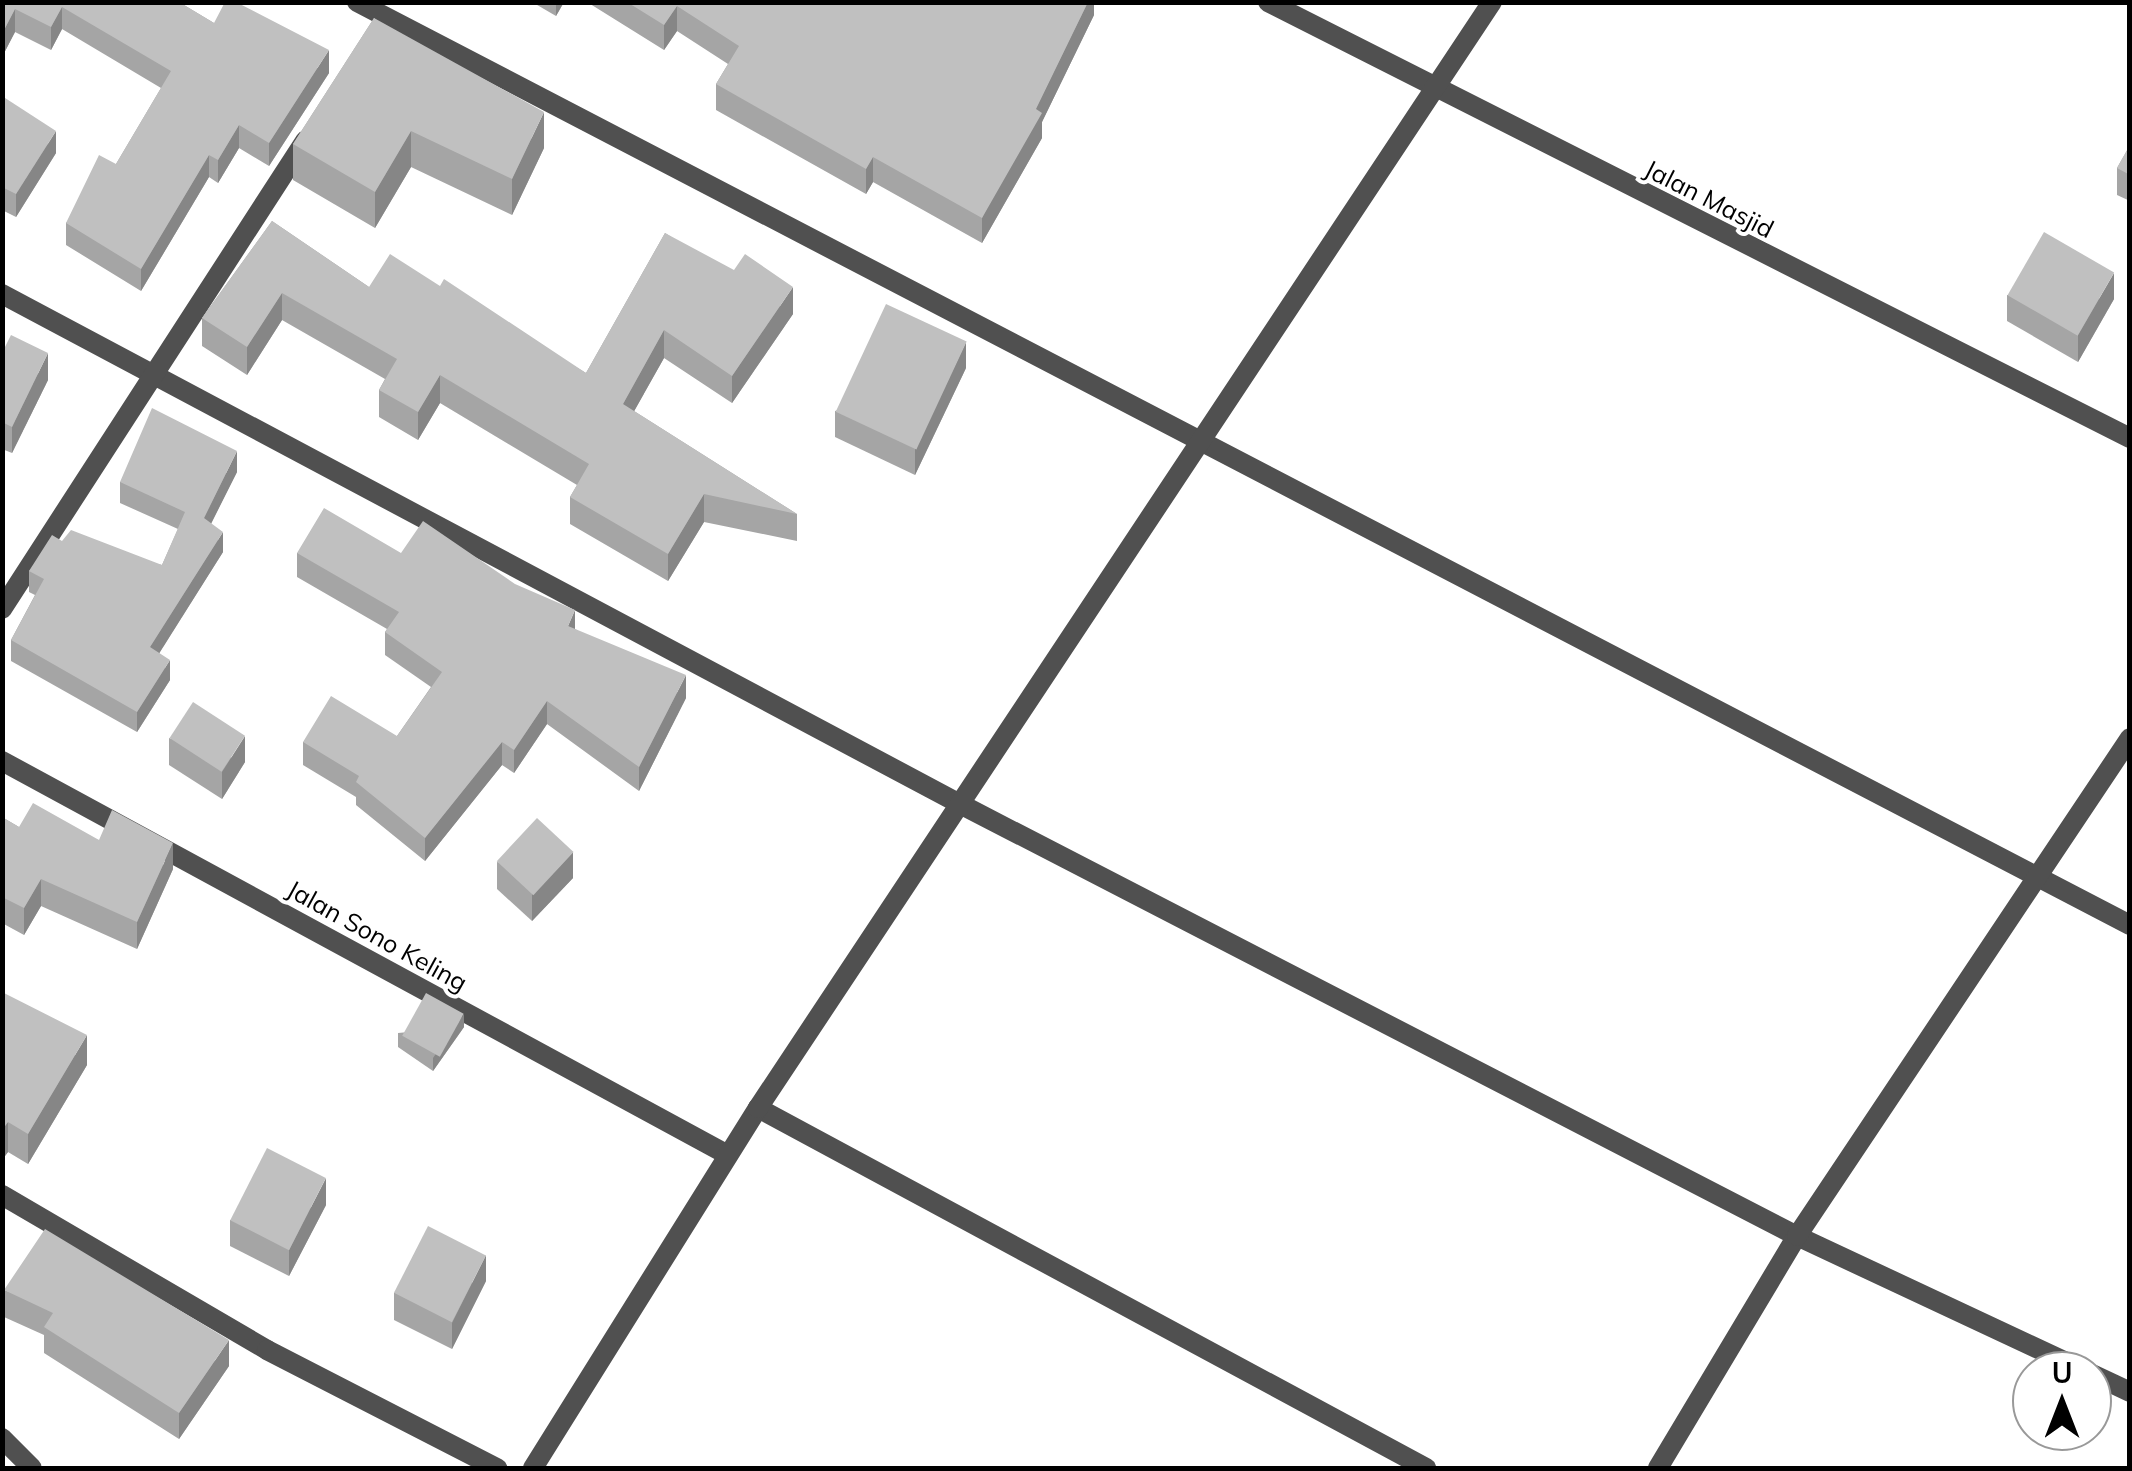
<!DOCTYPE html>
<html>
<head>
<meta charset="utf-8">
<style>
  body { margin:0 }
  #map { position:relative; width:2132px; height:1471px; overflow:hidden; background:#fff; font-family:Mulish,sans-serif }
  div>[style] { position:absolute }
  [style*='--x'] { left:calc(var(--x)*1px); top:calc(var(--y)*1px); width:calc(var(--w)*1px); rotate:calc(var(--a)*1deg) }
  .street>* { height:20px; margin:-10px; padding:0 10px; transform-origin:10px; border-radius:10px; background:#505050 }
  .wall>* { inset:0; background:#a5a5a5 }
  .shaded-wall>* { inset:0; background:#868686 }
  .building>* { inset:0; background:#c0c0c0; transform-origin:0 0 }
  span { translate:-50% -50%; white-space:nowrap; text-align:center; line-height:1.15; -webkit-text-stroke:8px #fff; paint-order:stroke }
  .street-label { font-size:25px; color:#000 }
  .frame { position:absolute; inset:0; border:5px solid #000; pointer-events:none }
  .north { position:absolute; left:2012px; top:1351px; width:100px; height:100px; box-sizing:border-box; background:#fff; border:2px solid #999; border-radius:50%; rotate:0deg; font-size:28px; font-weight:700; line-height:40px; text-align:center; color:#000 }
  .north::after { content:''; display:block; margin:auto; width:35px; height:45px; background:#000; clip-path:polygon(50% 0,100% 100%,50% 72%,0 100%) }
</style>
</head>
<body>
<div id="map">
  <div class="street">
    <div style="--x:357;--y:2;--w:1999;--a:27.5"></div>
    <div style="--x:1268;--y:2;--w:966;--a:26.83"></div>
    <div style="--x:2;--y:294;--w:1088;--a:28.03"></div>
    <div style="--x:962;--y:805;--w:940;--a:27.3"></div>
    <div style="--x:1797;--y:1236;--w:318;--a:25.1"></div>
    <div style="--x:2;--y:609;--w:558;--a:-57.08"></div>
    <div style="--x:2;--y:761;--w:826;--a:28.49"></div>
    <div style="--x:758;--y:1108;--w:759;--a:28.32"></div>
    <div style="--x:2;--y:1195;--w:307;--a:30.3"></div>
    <div style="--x:267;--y:1350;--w:259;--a:27.2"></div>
    <div style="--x:2092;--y:1374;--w:42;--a:25.3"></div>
    <div style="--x:2;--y:1438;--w:42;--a:45"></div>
    <div style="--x:533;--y:1468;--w:425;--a:-58"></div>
    <div style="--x:758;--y:1108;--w:1327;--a:-56.43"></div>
    <div style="--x:1658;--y:1468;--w:270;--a:-59.1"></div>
    <div style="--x:1797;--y:1236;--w:599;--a:-56.23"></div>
  </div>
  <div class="wall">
    <div style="clip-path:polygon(2px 2px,179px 2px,214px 23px,329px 73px,269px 166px,239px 148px,218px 183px,209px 177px,141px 291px,66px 245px,66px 223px,116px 164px,161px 88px,62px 29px,51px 50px,15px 32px,2px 57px)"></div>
    <div style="clip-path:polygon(532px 2px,564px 2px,556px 16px)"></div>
    <div style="clip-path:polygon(587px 2px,1094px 2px,1094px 15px,1042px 122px,1042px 138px,982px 243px,873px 182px,866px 194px,716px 110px,716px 84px,728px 64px,677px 31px,664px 50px)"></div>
    <div style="clip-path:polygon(374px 18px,544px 148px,512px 215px,411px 167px,375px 228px,293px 180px,293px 144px)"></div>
    <div style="clip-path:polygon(2px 96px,56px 153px,16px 217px,2px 210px)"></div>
    <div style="clip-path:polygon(2130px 145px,2130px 201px,2117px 195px,2117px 168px)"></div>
    <div style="clip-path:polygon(272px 221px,369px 287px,440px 286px,586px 373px,665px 233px,793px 314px,732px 403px,664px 358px,634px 411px,797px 514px,797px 541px,704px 522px,668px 581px,570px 524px,570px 497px,577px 485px,440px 403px,418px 440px,379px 417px,379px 390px,385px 379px,282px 320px,247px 375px,202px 346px,202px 318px)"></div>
    <div style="clip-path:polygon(2007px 295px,2114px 299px,2078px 362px,2007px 321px)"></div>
    <div style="clip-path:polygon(2px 353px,48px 380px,12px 453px,2px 449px)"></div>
    <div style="clip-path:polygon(966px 368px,915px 475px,835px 437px,835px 411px)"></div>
    <div style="clip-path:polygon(237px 472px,211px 523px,223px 552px,159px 653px,170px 680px,137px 732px,11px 661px,11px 640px,35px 595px,29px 592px,29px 571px,62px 541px,162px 565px,178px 529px,120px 503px,120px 482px)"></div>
    <div style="clip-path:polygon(297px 553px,401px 553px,575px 629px,686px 698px,639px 791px,547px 724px,514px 773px,502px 765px,425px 861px,356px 805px,356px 797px,303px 765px,303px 742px,397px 736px,431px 687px,385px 655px,385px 632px,387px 629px,297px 577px)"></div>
    <div style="clip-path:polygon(169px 738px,245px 762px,222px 799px,169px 765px)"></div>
    <div style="clip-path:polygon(2px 817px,19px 827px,99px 840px,173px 869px,137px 949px,41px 906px,24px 935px,2px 923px)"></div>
    <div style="clip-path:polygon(497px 862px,573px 878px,532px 921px,497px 889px)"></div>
    <div style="clip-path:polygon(2px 992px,87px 1065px,28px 1164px,8px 1152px,2px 1160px)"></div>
    <div style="clip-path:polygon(464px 1027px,433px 1071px,398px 1047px,398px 1033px)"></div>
    <div style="clip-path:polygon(326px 1205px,289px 1276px,230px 1246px,230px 1220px)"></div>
    <div style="clip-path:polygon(486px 1281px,452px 1349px,394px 1320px,394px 1293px)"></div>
    <div style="clip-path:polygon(4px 1290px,229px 1366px,179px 1439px,44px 1353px,44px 1335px,4px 1317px)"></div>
  </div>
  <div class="shaded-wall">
    <div style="clip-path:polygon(556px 2px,564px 2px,556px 16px)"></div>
    <div style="clip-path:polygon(1088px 2px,1094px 2px,1094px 15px,1042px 122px,1042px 138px,982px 243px,982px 218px)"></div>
    <div style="clip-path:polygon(677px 6px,677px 31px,664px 50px,664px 25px)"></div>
    <div style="clip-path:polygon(62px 7px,62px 29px,51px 50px,51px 27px)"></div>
    <div style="clip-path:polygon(15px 9px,15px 32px,2px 57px,2px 34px)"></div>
    <div style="clip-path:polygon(329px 50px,329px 73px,269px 166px,269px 143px)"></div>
    <div style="clip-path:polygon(544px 112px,544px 148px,512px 215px,512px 179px)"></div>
    <div style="clip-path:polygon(239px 125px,239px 148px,218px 183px,218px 160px)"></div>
    <div style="clip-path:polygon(56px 131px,56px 153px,16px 217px,16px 194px)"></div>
    <div style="clip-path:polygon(411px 131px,411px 167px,375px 228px,375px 192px)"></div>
    <div style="clip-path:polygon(209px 155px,209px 177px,141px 291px,141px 269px)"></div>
    <div style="clip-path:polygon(873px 157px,873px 182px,866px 194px,866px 169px)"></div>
    <div style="clip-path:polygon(2114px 273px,2114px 299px,2078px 362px,2078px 335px)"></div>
    <div style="clip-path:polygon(793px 287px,793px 314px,732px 403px,732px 376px)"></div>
    <div style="clip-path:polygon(282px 293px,282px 320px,247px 375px,247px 347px)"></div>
    <div style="clip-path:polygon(664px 330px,664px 358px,623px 431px,623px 404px)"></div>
    <div style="clip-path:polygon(966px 342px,966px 368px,915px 475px,915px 449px)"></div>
    <div style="clip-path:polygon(48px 353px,48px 380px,12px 453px,12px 427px)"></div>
    <div style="clip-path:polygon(440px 375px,440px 403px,418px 440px,418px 412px)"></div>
    <div style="clip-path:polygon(237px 451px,237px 472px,204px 538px,204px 518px)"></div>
    <div style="clip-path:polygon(704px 494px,704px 522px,668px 581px,668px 554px)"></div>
    <div style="clip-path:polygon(223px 532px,223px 552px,150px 668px,150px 647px)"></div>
    <div style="clip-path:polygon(575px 610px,575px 633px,568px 626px)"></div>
    <div style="clip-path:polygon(170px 660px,170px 680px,137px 732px,137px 712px)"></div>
    <div style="clip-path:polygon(686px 675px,686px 698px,639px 791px,639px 767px)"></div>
    <div style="clip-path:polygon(547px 701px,547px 724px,514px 773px,514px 750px)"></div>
    <div style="clip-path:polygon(245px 736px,245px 762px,222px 799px,222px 772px)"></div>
    <div style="clip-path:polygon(502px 742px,502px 765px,425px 861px,425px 838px)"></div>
    <div style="clip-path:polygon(173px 843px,173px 869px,137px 949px,137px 922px)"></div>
    <div style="clip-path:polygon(573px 852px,573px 878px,532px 921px,532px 895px)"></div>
    <div style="clip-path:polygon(41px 879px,41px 906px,24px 935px,24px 908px)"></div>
    <div style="clip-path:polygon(464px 1014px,464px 1027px,433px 1071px,433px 1058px)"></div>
    <div style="clip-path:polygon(87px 1035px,87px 1065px,28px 1164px,28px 1134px)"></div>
    <div style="clip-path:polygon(8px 1122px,8px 1152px,2px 1160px,2px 1130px)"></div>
    <div style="clip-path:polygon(326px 1178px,326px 1205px,289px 1276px,289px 1250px)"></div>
    <div style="clip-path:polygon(486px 1255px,486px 1281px,452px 1349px,452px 1323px)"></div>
    <div style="clip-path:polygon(229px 1340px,229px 1366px,179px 1439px,179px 1413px)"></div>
  </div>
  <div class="building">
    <div style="clip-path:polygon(2px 2px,179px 2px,214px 23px,225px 2px,236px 2px,329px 50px,269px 143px,239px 125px,218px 160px,209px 155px,141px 269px,66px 223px,99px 155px,116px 164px,171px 71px,62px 7px,51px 27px,15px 9px,2px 34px)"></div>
    <div style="clip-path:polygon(627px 2px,1088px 2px,1036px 109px,1042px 113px,982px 218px,873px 157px,866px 169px,716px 84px,739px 46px,677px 6px,664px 25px)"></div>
    <div style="clip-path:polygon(374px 18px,544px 112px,512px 179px,411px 131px,375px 192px,293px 144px)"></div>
    <div style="clip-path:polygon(2px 96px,56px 131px,16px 194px,2px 187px)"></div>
    <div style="clip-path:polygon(2130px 145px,2130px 175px,2117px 168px)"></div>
    <div style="clip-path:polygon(272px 221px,369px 287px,390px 254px,440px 286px,444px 279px,586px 373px,665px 233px,734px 270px,745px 254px,793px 287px,732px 376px,664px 330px,623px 404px,797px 514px,704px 494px,668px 554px,570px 497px,589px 464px,440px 375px,418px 412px,379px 390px,397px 359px,282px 293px,247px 347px,202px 318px)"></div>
    <div style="left:2044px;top:232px;width:81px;height:73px;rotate:30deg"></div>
    <div style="left:886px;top:304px;width:89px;height:119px;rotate:25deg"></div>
    <div style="clip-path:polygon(11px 335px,48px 353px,12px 427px,2px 422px,2px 353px)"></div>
    <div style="clip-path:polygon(152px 408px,237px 451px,204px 518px,223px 532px,150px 647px,170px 660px,137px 712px,11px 640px,44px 579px,29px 571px,52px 535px,62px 541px,71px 530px,162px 565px,185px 512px,120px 482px)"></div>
    <div style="clip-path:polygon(324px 508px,401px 553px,423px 521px,515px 584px,575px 610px,568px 626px,686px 675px,639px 767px,547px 701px,514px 750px,502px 742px,425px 838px,356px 782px,359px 776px,303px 742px,331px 696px,397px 736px,442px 672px,385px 632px,399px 612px,297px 553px)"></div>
    <div style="left:193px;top:702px;width:62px;height:43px;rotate:33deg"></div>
    <div style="clip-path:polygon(33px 803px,99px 840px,112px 810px,173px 843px,137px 922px,41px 879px,24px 908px,2px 897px,2px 817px,19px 827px)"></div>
    <div style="left:537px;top:818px;width:50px;height:59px;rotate:43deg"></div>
    <div style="clip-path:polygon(2px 992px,87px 1035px,28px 1134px,8px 1122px,2px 1130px)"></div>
    <div style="left:426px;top:993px;width:43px;height:49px;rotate:29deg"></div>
    <div style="left:267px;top:1148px;width:66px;height:81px;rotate:27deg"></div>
    <div style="left:428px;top:1226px;width:65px;height:75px;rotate:27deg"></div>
    <div style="clip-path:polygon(45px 1229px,229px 1340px,179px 1413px,44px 1327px,53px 1313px,4px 1290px)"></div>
  </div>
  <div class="street-label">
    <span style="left:1709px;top:199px;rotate:27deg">Jalan Masjid</span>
    <span style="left:377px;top:936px;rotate:29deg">Jalan Sono Keling</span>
  </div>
  <div class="frame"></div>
  <div class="north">U</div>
</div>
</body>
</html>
